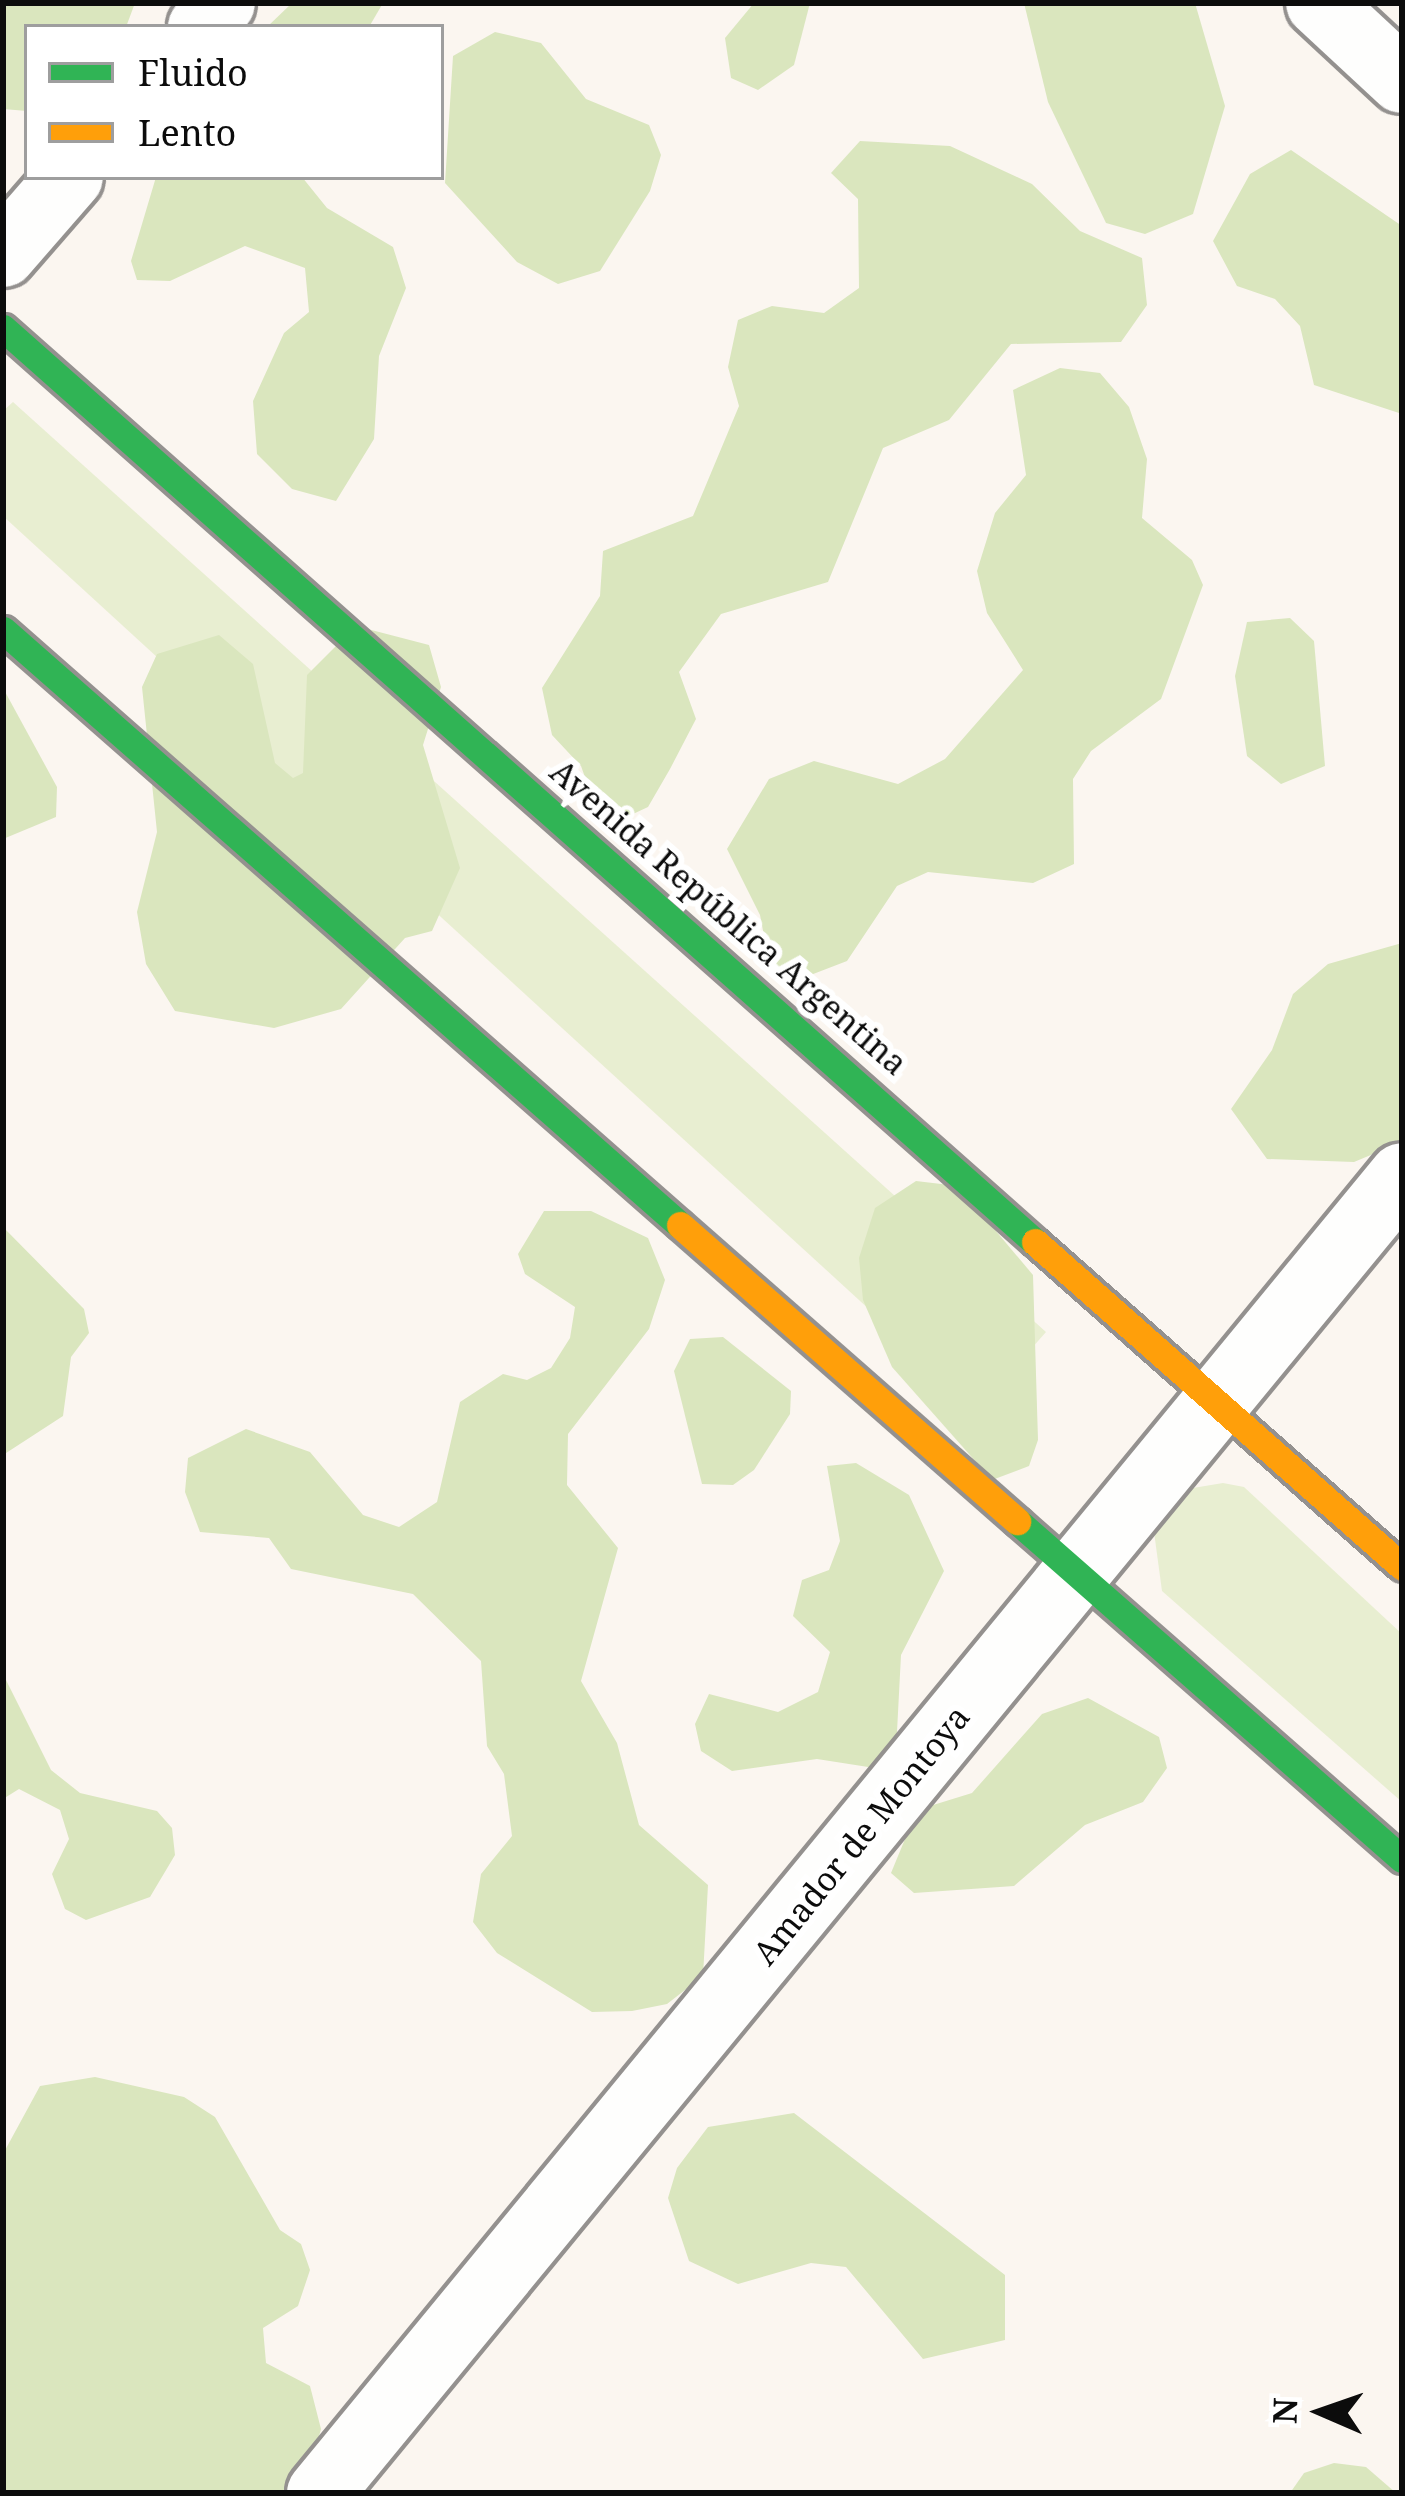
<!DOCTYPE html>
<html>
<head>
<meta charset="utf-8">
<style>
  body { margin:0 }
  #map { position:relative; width:1405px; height:2496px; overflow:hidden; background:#fbf6f0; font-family:"Noto Serif",serif }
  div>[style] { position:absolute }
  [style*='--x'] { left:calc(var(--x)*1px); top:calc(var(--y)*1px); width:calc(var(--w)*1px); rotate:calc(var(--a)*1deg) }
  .green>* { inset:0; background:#e8eed1 }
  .forest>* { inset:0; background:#dae6be }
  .roads { filter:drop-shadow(3px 0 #94918f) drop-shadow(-3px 0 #94918f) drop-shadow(0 3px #94918f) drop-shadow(0 -3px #94918f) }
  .street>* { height:66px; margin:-33px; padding:0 33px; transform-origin:33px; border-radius:33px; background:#fefefd }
  .fast>* { height:27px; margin:-13.5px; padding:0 13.5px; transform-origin:13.5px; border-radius:13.5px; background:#30b455 }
  .slow>* { height:27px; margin:-13.5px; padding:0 13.5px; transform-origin:13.5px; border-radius:13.5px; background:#ff9f0a }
  span { translate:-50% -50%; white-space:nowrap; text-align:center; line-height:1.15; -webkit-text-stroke:12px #fff; paint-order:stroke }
  .street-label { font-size:33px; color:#0c0c0c }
  .frame { position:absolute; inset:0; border:6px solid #0c0c0c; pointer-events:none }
  .legend { position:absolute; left:24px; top:24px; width:420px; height:156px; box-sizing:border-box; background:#fff; border:3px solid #9e9e9e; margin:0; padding:15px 21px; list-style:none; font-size:36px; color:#0c0c0c }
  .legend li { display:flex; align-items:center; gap:24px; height:60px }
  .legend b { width:60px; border:3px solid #9e9e9e }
  .north { position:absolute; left:1261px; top:2352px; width:120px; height:120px; -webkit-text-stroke:9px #fff; paint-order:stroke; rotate:272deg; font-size:33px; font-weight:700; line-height:48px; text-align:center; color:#0c0c0c }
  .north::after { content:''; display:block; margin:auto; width:42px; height:54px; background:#0c0c0c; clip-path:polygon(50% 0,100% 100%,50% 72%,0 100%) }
</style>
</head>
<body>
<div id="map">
  <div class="green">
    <div style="clip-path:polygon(13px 402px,1046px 1332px,978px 1409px,3px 516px,3px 411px)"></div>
    <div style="clip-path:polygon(1223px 1483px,1244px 1487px,1402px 1634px,1402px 1802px,1162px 1591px,1154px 1532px,1187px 1489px)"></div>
  </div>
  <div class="forest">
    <div style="clip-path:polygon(3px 3px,135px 3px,126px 27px,27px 27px,27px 111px,3px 109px)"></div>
    <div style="clip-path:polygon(292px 3px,383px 3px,369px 27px,267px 27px)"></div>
    <div style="clip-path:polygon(754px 3px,810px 3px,794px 65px,758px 90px,731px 78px,725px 38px)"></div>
    <div style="clip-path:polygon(1024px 3px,1195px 3px,1225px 106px,1193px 214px,1145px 234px,1106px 223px,1048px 102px)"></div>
    <div style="clip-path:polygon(495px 32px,541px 43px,586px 99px,649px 125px,661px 155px,650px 191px,600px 271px,558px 284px,517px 262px,445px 183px,453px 56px)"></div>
    <div style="clip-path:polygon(860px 141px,950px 146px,1032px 184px,1080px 231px,1142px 258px,1147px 305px,1121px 342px,1011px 344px,949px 420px,883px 448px,828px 582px,721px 614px,679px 672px,696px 719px,670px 769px,648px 807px,603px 828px,581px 766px,552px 735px,542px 688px,600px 596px,603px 551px,693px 516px,739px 406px,728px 367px,738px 320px,772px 306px,824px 313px,859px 288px,858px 199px,831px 173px)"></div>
    <div style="clip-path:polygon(1291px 150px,1402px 226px,1402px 414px,1314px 385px,1300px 326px,1275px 299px,1237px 286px,1213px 241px,1250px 174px)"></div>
    <div style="clip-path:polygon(156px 177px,302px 177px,327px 208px,393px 247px,406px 288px,379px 356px,374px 439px,336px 501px,292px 489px,257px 454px,253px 401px,284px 333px,309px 312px,305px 268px,245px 246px,170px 281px,137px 280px,131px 261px)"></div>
    <div style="clip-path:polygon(1060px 368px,1100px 373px,1129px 407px,1147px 459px,1142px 518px,1192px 560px,1203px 585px,1161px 699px,1091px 751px,1073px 779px,1074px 864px,1033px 883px,928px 872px,897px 886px,847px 961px,808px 976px,771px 972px,760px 915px,727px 849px,769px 779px,814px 761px,898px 784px,945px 759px,1023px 670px,987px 613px,977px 571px,995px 513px,1026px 475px,1013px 390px)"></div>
    <div style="clip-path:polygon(1290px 618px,1314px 641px,1325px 766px,1281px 784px,1247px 756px,1235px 676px,1247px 622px)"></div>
    <div style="clip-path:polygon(356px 626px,429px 645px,441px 687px,423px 745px,460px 868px,432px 931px,405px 938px,341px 1009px,274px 1028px,175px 1011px,146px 964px,137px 912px,157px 832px,142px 687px,157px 654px,219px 635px,253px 664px,275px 763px,293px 778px,303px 773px,307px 675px)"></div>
    <div style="clip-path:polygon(3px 688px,57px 787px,56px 817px,3px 839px)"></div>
    <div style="clip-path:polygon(1402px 943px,1402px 1142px,1354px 1162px,1267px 1159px,1231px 1109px,1272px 1050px,1293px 994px,1328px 964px)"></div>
    <div style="clip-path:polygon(916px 1181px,958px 1186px,1033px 1275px,1038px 1440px,1029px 1466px,992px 1480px,892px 1367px,863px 1300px,859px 1258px,875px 1208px)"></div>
    <div style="clip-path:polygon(544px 1211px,591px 1211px,648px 1238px,665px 1280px,649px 1329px,568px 1434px,567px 1485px,618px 1548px,581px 1681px,617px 1743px,639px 1825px,708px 1885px,703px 1976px,667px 2004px,632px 2011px,592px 2012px,497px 1953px,473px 1922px,481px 1874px,512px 1836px,504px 1774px,487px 1746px,481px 1661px,413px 1594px,291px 1569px,269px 1538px,200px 1532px,185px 1492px,188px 1458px,246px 1429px,310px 1452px,363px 1515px,399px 1527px,437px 1502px,460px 1402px,503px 1374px,527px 1380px,551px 1368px,570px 1338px,575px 1307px,525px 1274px,518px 1254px)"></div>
    <div style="clip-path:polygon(3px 1227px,84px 1309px,89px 1333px,71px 1357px,63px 1416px,3px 1455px)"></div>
    <div style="clip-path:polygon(723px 1337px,791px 1391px,790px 1414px,754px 1470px,733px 1485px,702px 1484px,674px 1371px,690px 1339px)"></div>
    <div style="clip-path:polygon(856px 1463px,909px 1495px,944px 1571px,901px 1655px,896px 1751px,881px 1769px,817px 1759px,732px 1771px,701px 1751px,695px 1724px,709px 1694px,778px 1712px,818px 1692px,830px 1652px,793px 1616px,802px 1580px,829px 1570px,840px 1541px,827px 1466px)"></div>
    <div style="clip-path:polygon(3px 1674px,51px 1770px,80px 1793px,157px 1811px,172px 1828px,175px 1855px,150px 1897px,86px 1920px,65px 1909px,52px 1874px,69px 1839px,60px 1810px,19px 1789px,3px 1799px)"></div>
    <div style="clip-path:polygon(1088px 1698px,1159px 1737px,1167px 1768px,1143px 1802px,1085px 1825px,1014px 1886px,914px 1893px,891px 1873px,917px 1810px,972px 1793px,1042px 1714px)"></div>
    <div style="clip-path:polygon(95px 2077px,184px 2097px,215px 2117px,280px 2230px,301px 2244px,310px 2270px,298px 2306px,263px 2328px,266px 2363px,310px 2386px,321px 2429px,303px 2493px,3px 2493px,3px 2154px,40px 2086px)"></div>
    <div style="clip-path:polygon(794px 2113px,1005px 2275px,1005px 2340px,923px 2359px,846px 2267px,811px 2263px,738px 2284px,689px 2261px,668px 2198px,677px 2168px,708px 2127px)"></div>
    <div style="clip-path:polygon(1334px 2463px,1366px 2467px,1396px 2493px,1290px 2493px,1304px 2473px)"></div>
  </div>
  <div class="roads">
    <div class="street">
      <div style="--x:1319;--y:3;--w:113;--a:42.9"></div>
      <div style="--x:201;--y:27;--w:32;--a:-49"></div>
      <div style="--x:3;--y:254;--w:102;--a:-49"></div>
      <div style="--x:320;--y:2493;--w:1704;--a:-50.59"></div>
    </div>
    <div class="fast">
      <div style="--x:3;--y:328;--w:1379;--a:41.53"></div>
      <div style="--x:3;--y:630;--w:901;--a:41.31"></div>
      <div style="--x:1017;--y:1521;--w:512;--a:41.28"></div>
    </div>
    <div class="slow">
      <div style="--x:680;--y:1225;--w:449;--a:41.3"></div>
      <div style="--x:1035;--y:1242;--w:490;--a:41.5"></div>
    </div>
  </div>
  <div class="street-label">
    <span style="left:729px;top:917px;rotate:41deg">Avenida República Argentina</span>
    <span style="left:861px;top:1835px;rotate:-51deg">Amador de Montoya</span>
  </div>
  <div class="frame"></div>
  <ul class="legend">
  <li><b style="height:15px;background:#30b455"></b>Fluido</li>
  <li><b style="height:15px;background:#ff9f0a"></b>Lento</li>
  </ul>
  <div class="north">N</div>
</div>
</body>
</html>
